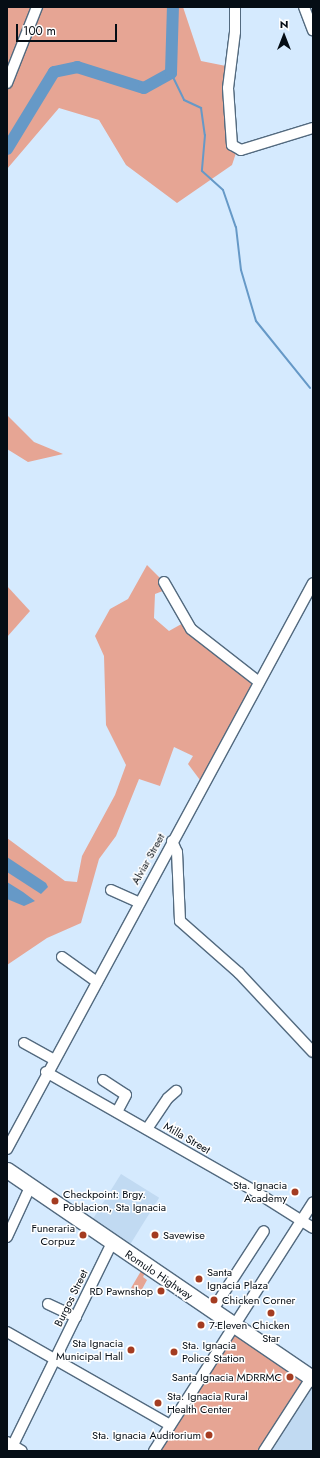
<!DOCTYPE html>
<html>
<head>
<meta charset="utf-8">
<style>
  body { margin:0 }
  #map { position:relative; width:320px; height:1458px; overflow:hidden; background:#d5eafe; font-family:Jost,sans-serif }
  div>[style] { position:absolute }
  [style*='--x'] { left:calc(var(--x)*1px); top:calc(var(--y)*1px); width:calc(var(--w)*1px); rotate:calc(var(--a)*1deg) }
  .built>* { inset:0; background:#c1daf2; transform-origin:0 0 }
  .green>* { inset:0; background:#e6a594 }
  .water>* { inset:0; background:#6699c7 }
  .stream>* { height:2px; margin:-1px; padding:0 1px; transform-origin:1px; border-radius:1px; background:#6699c7 }
  .river>* { height:12px; margin:-6px; padding:0 6px; transform-origin:6px; border-radius:6px; background:#6699c7 }
  .roads { filter:drop-shadow(1px 0 #536a7f) drop-shadow(-1px 0 #536a7f) drop-shadow(0 1px #536a7f) drop-shadow(0 -1px #536a7f) }
  .minor>* { height:10px; margin:-5px; padding:0 5px; transform-origin:5px; border-radius:5px; background:#fff }
  .highway>* { height:15px; margin:-7.5px; padding:0 7.5px; transform-origin:7.5px; border-radius:7.5px; background:#fff }
  .dots>* { width:11px; height:11px; translate:-50% -50%; box-sizing:border-box; border:2px solid #fff; border-radius:50% }
  span { translate:-50% -50%; white-space:nowrap; text-align:center; line-height:1.15; -webkit-text-stroke:3px #fff; paint-order:stroke }
  .street-label { font-size:11px; color:#050d15 }
  .poi-label { font-size:11px; color:#050d15 }
  .right { translate:-100% -50%; text-align:right }
  .left { translate:0 -50%; text-align:left }
  .frame { position:absolute; inset:0; border:8px solid #050d15; pointer-events:none }
  .north { position:absolute; left:264px; top:16px; width:40px; height:40px; -webkit-text-stroke:3px #fff; paint-order:stroke; rotate:0deg; font-size:11px; font-weight:700; line-height:16px; text-align:center; color:#050d15 }
  .north::after { content:''; display:block; margin:auto; width:14px; height:18px; background:#050d15; clip-path:polygon(50% 0,100% 100%,50% 72%,0 100%) }
  .scale { position:absolute; left:16px; top:24px; width:101px; height:18px; box-sizing:border-box; border:2px solid #050d15; border-top:0; padding-left:5px; font-size:12px; line-height:14px; white-space:nowrap; color:#050d15; -webkit-text-stroke:3px #fff; paint-order:stroke }
</style>
</head>
<body>
<div id="map">
  <div class="built">
    <div style="left:121px;top:1174px;width:45px;height:54px;rotate:32deg"></div>
    <div style="clip-path:polygon(310px 1385px,313px 1387px,313px 1451px,269px 1451px)"></div>
  </div>
  <div class="green">
    <div style="clip-path:polygon(7px 7px,183px 7px,201px 61px,231px 67px,237px 150px,232px 165px,177px 203px,126px 165px,99px 120px,59px 108px,7px 169px,7px 83px,13px 68px,7px 65px)"></div>
    <div style="clip-path:polygon(7px 415px,34px 442px,63px 454px,28px 462px,7px 449px)"></div>
    <div style="clip-path:polygon(147px 565px,164px 582px,168px 589px,155px 594px,154px 618px,169px 631px,185px 622px,259px 682px,203px 784px,188px 764px,193px 756px,174px 747px,160px 786px,139px 779px,116px 836px,99px 859px,81px 923px,47px 938px,7px 965px,7px 838px,65px 881px,77px 882px,82px 856px,115px 795px,126px 765px,106px 725px,104px 656px,95px 636px,110px 609px,128px 599px)"></div>
    <div style="clip-path:polygon(7px 586px,30px 611px,7px 637px)"></div>
    <div style="clip-path:polygon(141px 1271px,145px 1273px,143px 1277px,147px 1280px,140px 1293px,131px 1288px)"></div>
    <div style="clip-path:polygon(233px 1327px,309px 1379px,263px 1451px,155px 1451px)"></div>
  </div>
  <div class="water">
    <div style="clip-path:polygon(7px 857px,46px 883px,48px 887px,41px 894px,7px 872px)"></div>
    <div style="clip-path:polygon(7px 882px,23px 892px,35px 901px,24px 906px,7px 899px)"></div>
  </div>
  <div class="stream">
    <div style="--x:171;--y:73;--w:30;--a:64"></div>
    <div style="--x:184;--y:100;--w:19;--a:25"></div>
    <div style="--x:201;--y:108;--w:27;--a:82"></div>
    <div style="--x:205;--y:135;--w:36;--a:95"></div>
    <div style="--x:202;--y:171;--w:28;--a:42"></div>
    <div style="--x:223;--y:190;--w:39;--a:71"></div>
    <div style="--x:236;--y:227;--w:43;--a:83.4"></div>
    <div style="--x:241;--y:270;--w:53;--a:73.6"></div>
    <div style="--x:256;--y:321;--w:86;--a:51.1"></div>
  </div>
  <div class="river">
    <div style="--x:7;--y:149;--w:90;--a:-58.6"></div>
    <div style="--x:54;--y:72;--w:24;--a:-12"></div>
    <div style="--x:77;--y:67;--w:70;--a:17.4"></div>
    <div style="--x:144;--y:88;--w:31;--a:-29"></div>
    <div style="--x:171;--y:73;--w:66;--a:-88.3"></div>
  </div>
  <div class="roads">
    <div class="minor">
      <div style="--x:235;--y:7;--w:25;--a:90"></div>
      <div style="--x:235;--y:32;--w:56;--a:97.1"></div>
      <div style="--x:228;--y:88;--w:57;--a:86"></div>
      <div style="--x:232;--y:145;--w:10;--a:29"></div>
      <div style="--x:241;--y:150;--w:75;--a:-17"></div>
      <div style="--x:304;--y:7;--w:25;--a:69"></div>
      <div style="--x:7;--y:83;--w:82;--a:-68.5"></div>
      <div style="--x:164;--y:582;--w:54;--a:60.1"></div>
      <div style="--x:191;--y:629;--w:86;--a:37.9"></div>
      <div style="--x:172;--y:841;--w:12;--a:66"></div>
      <div style="--x:177;--y:852;--w:69;--a:87.5"></div>
      <div style="--x:180;--y:921;--w:79;--a:41.4"></div>
      <div style="--x:239;--y:973;--w:108;--a:46.9"></div>
      <div style="--x:111;--y:890;--w:30;--a:24"></div>
      <div style="--x:62;--y:957;--w:43;--a:35.5"></div>
      <div style="--x:24;--y:1043;--w:33;--a:29"></div>
      <div style="--x:46;--y:1072;--w:242;--a:29.7"></div>
      <div style="--x:256;--y:1192;--w:67;--a:32.3"></div>
      <div style="--x:103;--y:1080;--w:27;--a:33"></div>
      <div style="--x:126;--y:1095;--w:19;--a:118"></div>
      <div style="--x:147;--y:1129;--w:37;--a:-56"></div>
      <div style="--x:168;--y:1098;--w:11;--a:-41"></div>
      <div style="--x:7;--y:1149;--w:643;--a:-61.6"></div>
      <div style="--x:7;--y:1237;--w:57;--a:-65.2"></div>
      <div style="--x:48;--y:1304;--w:31;--a:25"></div>
      <div style="--x:212;--y:1311;--w:95;--a:-57"></div>
      <div style="--x:7;--y:1332;--w:188;--a:29.7"></div>
      <div style="--x:7;--y:1442;--w:17;--a:31"></div>
      <div style="--x:10;--y:1451;--w:232;--a:-63.9"></div>
      <div style="--x:154;--y:1451;--w:295;--a:-57.4"></div>
      <div style="--x:264;--y:1451;--w:87;--a:-57.2"></div>
    </div>
    <div class="highway">
      <div style="--x:7;--y:1170;--w:371;--a:34.3"></div>
    </div>
  </div>
  <div class="dots">
    <div style="left:295px;top:1192px;background:#a43c21"></div>
    <div style="left:55px;top:1201px;background:#a43c21"></div>
    <div style="left:83px;top:1235px;background:#a43c21"></div>
    <div style="left:155px;top:1235px;background:#a43c21"></div>
    <div style="left:199px;top:1279px;background:#a43c21"></div>
    <div style="left:161px;top:1291px;background:#a43c21"></div>
    <div style="left:214px;top:1300px;background:#a43c21"></div>
    <div style="left:271px;top:1313px;background:#a43c21"></div>
    <div style="left:201px;top:1325px;background:#a43c21"></div>
    <div style="left:131px;top:1350px;background:#a43c21"></div>
    <div style="left:174px;top:1352px;background:#a43c21"></div>
    <div style="left:290px;top:1377px;background:#a43c21"></div>
    <div style="left:158px;top:1403px;background:#a43c21"></div>
    <div style="left:209px;top:1435px;background:#a43c21"></div>
  </div>
  <div class="street-label">
    <span style="left:148px;top:859px;rotate:-61deg">Alviar Street</span>
    <span style="left:187px;top:1138px;rotate:30deg">Milla Street</span>
    <span style="left:159px;top:1275px;rotate:34deg">Romulo Highway</span>
    <span style="left:71px;top:1298px;rotate:-64deg">Burgos Street</span>
  </div>
  <div class="poi-label">
    <span class="right" style="left:287px;top:1192px">Sta. Ignacia<br>Academy</span>
    <span class="left" style="left:63px;top:1201px">Checkpoint: Brgy.<br>Poblacion, Sta Ignacia</span>
    <span class="right" style="left:75px;top:1235px">Funeraria<br>Corpuz</span>
    <span class="left" style="left:163px;top:1235px">Savewise</span>
    <span class="left" style="left:207px;top:1279px">Santa<br>Ignacia Plaza</span>
    <span class="right" style="left:153px;top:1291px">RD Pawnshop</span>
    <span class="left" style="left:222px;top:1300px">Chicken Corner</span>
    <span class="left" style="left:209px;top:1325px">7-Eleven</span>
    <span style="left:271px;top:1332px">Chicken<br>Star</span>
    <span class="right" style="left:123px;top:1350px">Sta Ignacia<br>Municipal Hall</span>
    <span class="left" style="left:182px;top:1352px">Sta. Ignacia<br>Police Station</span>
    <span class="right" style="left:282px;top:1377px">Santa Ignacia MDRRMC</span>
    <span class="left" style="left:167px;top:1403px">Sta. Ignacia Rural<br>Health Center</span>
    <span class="right" style="left:201px;top:1435px">Sta. Ignacia Auditorium</span>
  </div>
  <div class="frame"></div>
  <div class="north">N</div>
  <div class="scale">100 m</div>
</div>
</body>
</html>
